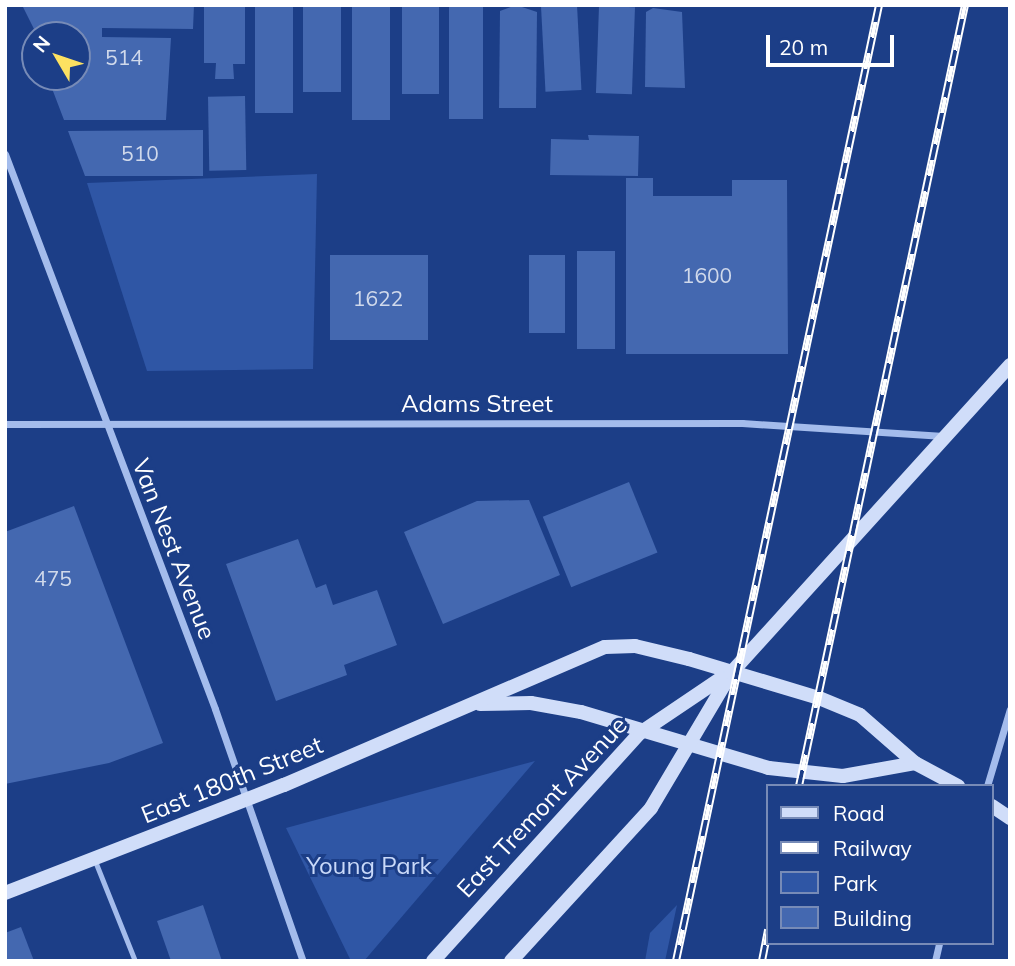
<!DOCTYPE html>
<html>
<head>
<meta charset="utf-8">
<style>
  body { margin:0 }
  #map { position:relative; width:1015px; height:966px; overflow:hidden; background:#1c3e87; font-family:Mulish,sans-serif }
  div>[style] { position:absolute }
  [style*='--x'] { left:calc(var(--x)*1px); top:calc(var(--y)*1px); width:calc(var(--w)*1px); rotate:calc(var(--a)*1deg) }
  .green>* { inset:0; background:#2f56a5 }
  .building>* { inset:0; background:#4468b0; transform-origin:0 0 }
  .lane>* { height:5px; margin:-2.5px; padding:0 2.5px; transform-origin:2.5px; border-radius:2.5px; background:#a4bcec }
  .street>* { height:7px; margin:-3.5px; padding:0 3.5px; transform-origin:3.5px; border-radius:3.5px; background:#a4bcec }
  .secondary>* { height:14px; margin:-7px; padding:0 7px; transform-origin:7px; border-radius:7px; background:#d0ddf9 }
  .rail>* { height:8px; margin-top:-4px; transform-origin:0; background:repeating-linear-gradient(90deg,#1c3e87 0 16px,#fff 0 32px); box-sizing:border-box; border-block:2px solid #fff }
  span { translate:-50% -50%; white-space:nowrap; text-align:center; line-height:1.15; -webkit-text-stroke:6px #1c3e87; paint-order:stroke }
  .number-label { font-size:21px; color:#d0d9eb }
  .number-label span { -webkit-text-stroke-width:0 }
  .street-label { font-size:24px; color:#fff }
  .park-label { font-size:24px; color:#c9d9f9 }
  .frame { position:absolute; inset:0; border:7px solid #fff; pointer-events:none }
  .legend { position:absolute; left:766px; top:784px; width:228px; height:161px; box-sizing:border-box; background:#1c3e87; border:2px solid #778bb7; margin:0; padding:9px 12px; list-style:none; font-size:21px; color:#fff }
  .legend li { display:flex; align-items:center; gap:14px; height:35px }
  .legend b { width:35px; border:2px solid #778bb7 }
  .north { position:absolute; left:21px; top:21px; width:70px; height:70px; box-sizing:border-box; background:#1c3e87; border:2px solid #778bb7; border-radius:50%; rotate:309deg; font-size:19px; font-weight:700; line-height:28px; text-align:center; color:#fff }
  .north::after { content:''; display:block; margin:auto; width:24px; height:32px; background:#fce161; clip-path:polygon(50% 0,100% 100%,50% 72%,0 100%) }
  .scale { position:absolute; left:766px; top:35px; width:128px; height:32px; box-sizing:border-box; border:4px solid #fff; border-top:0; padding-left:9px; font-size:21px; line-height:24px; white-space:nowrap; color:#fff; -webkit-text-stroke:5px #1c3e87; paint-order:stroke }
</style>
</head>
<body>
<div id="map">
  <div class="green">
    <div style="clip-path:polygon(317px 174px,313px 369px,147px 371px,87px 183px)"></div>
    <div style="clip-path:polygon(535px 761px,364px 961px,351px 961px,286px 828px)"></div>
    <div style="clip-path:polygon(677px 905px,665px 961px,645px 961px,650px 933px)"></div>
  </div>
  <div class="building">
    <div style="clip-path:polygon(22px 5px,194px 5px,193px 29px,102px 28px,102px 37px,171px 38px,166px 120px,64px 120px,48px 78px,77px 77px,77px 35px,37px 35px)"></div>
    <div style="clip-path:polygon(204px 5px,245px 5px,245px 64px,233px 64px,234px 79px,215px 79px,216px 63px,204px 63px)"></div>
    <div style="left:255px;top:5px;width:38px;height:108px"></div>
    <div style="left:303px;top:5px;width:38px;height:87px"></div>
    <div style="left:352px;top:5px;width:38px;height:115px"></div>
    <div style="left:402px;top:5px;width:37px;height:89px"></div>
    <div style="left:449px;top:5px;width:34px;height:114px"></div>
    <div style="clip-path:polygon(516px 5px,537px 12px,536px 108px,499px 108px,500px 11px)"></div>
    <div style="left:577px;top:5px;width:85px;height:36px;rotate:87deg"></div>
    <div style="left:599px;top:6px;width:36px;height:87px;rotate:2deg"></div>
    <div style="clip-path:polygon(653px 8px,682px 12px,685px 88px,645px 87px,646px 12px)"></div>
    <div style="left:245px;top:96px;width:74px;height:37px;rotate:89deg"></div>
    <div style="clip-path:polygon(203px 130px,203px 176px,85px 176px,68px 131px)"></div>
    <div style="clip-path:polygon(588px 135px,639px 136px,638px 176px,550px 175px,551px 139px,589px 140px)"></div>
    <div style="clip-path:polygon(626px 178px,653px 178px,653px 196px,732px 196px,732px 180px,787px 180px,788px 354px,626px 354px)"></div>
    <div style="left:577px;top:251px;width:38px;height:98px"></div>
    <div style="left:330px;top:255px;width:98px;height:85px"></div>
    <div style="left:529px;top:255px;width:36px;height:78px"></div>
    <div style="left:629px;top:482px;width:76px;height:93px;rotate:68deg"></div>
    <div style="clip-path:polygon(529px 500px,560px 575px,443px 624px,404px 532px,477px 501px)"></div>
    <div style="clip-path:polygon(74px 506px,163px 743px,109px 763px,5px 784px,5px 532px)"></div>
    <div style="clip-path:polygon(298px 539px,316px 588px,326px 584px,333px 605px,377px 590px,397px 645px,344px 665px,347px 675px,276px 701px,226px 564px)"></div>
    <div style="clip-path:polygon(203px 905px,222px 961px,171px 961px,157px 921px)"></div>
    <div style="clip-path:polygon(21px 927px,34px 961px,5px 961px,5px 933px)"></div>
  </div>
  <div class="lane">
    <div style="--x:95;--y:861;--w:108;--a:68.2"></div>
  </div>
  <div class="street">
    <div style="--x:5;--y:154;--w:593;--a:69.27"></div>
    <div style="--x:215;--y:709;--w:267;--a:70.8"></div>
    <div style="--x:5;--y:424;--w:737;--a:-0.08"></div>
    <div style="--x:742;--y:423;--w:202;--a:3.7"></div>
    <div style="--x:987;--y:786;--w:80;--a:-73.4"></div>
    <div style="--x:935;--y:961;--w:18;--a:-77"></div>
  </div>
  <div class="secondary">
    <div style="--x:480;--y:704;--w:51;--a:-1.1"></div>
    <div style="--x:531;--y:703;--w:51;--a:10.2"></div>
    <div style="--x:581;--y:712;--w:196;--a:16.6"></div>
    <div style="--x:769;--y:768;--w:74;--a:6.2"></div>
    <div style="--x:843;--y:776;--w:73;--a:-10.2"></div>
    <div style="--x:992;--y:806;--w:22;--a:34"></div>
    <div style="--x:5;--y:893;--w:299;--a:-21.2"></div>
    <div style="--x:284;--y:785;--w:349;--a:-23.3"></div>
    <div style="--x:605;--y:647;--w:30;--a:-2"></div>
    <div style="--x:635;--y:646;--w:56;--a:13.5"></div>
    <div style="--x:689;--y:659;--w:136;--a:16.7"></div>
    <div style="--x:819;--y:698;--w:44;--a:22.5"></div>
    <div style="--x:860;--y:715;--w:73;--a:41.1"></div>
    <div style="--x:915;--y:763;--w:49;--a:28.1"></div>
    <div style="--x:433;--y:961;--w:308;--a:-47.8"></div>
    <div style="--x:640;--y:733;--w:104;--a:-34"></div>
    <div style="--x:511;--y:961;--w:207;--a:-47.5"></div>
    <div style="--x:651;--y:808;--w:157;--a:-59.3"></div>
    <div style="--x:731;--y:673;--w:416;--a:-47.8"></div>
  </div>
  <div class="rail">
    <div style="--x:799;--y:786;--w:798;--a:-78"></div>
    <div style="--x:676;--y:961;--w:977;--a:-78.01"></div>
    <div style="--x:762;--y:961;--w:32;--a:-79"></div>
  </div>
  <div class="number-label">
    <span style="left:124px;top:57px">514</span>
    <span style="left:140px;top:153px">510</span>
    <span style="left:707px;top:275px">1600</span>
    <span style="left:378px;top:298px">1622</span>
    <span style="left:53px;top:578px">475</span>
  </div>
  <div class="street-label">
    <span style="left:477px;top:404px">Adams Street</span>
    <span style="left:174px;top:549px;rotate:69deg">Van Nest Avenue</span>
    <span style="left:232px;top:780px;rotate:-22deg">East 180th Street</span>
    <span style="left:542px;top:807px;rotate:-47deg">East Tremont Avenue</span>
  </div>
  <div class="park-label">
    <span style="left:369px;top:866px">Young Park</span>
  </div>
  <div class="frame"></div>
  <ul class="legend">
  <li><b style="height:9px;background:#d0ddf9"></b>Road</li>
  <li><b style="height:9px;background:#fff"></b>Railway</li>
  <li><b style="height:19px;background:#2f56a5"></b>Park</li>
  <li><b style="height:19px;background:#4468b0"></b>Building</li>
  </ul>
  <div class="north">N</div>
  <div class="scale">20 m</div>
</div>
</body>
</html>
